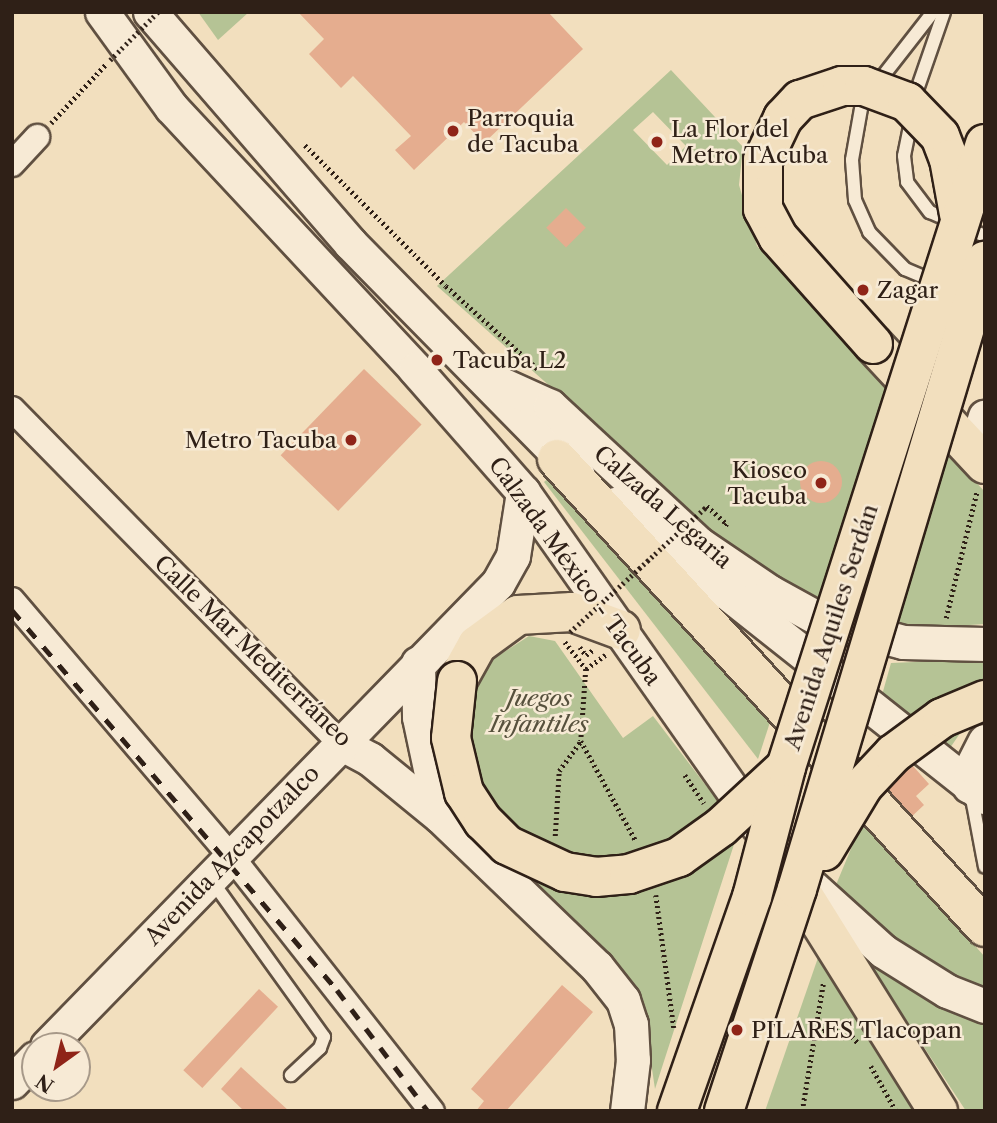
<!DOCTYPE html>
<html>
<head>
<meta charset="utf-8">
<style>
  body { margin:0 }
  #map { position:relative; width:997px; height:1123px; overflow:hidden; background:#f2dfbe; font-family:"Libre Caslon Text",serif }
  div>[style] { position:absolute }
  [style*='--x'] { left:calc(var(--x)*1px); top:calc(var(--y)*1px); width:calc(var(--w)*1px); rotate:calc(var(--a)*1deg) }
  .green>* { inset:0; background:#b5c395 }
  .building>* { inset:0; background:#e5ad8f; transform-origin:0 0 }
  .round { border-radius:50% }
  .path>* { height:4.5px; margin-top:-2.25px; transform-origin:0; background:repeating-linear-gradient(90deg,#2f2017 0 2px,transparent 0 5.5px) }
  .roads { filter:drop-shadow(2px 0 #605041) drop-shadow(-2px 0 #605041) drop-shadow(0 2px #605041) drop-shadow(0 -2px #605041) }
  .lane>* { height:12px; margin:-6px; padding:0 6px; transform-origin:6px; border-radius:6px; background:#f7ead5 }
  .street>* { height:24px; margin:-12px; padding:0 12px; transform-origin:12px; border-radius:12px; background:#f7ead5 }
  .secondary>* { height:33px; margin:-16.5px; padding:0 16.5px; transform-origin:16.5px; border-radius:16.5px; background:#f7ead5 }
  .highway>* { height:38px; margin:-19px; padding:0 19px; transform-origin:19px; border-radius:19px; background:#f2dfbe }
  .rail>* { height:5px; margin-top:-2.5px; transform-origin:0; background:repeating-linear-gradient(90deg,#2f2017 0 12px,transparent 0 24px) }
  .path-bridge>* { height:4.5px; margin-top:-2.25px; transform-origin:0; background:repeating-linear-gradient(90deg,#2f2017 0 2px,transparent 0 5.5px) }
  .bridges { filter:drop-shadow(2px 0 #2f2017) drop-shadow(-2px 0 #2f2017) drop-shadow(0 2px #2f2017) drop-shadow(0 -2px #2f2017) }
  .highway-bridge>* { height:38px; margin:-19px; padding:0 19px; transform-origin:19px; border-radius:19px; background:#f2dfbe }
  .dots>* { width:19px; height:19px; translate:-50% -50%; box-sizing:border-box; border:4px solid #f7ead5; border-radius:50% }
  span { translate:-50% -50%; white-space:nowrap; text-align:center; line-height:1.15; -webkit-text-stroke:5px #f7ead5; paint-order:stroke }
  .poi-label { font-size:23px; color:#2f2017 }
  .left { translate:0 -50%; text-align:left }
  .right { translate:-100% -50%; text-align:right }
  .street-label { font-size:23px; color:#2f2017 }
  .park-label { font-size:23px; color:#57513d; font-style:italic }
  .frame { position:absolute; inset:0; border:14px solid #2f2017; pointer-events:none }
  .north { position:absolute; left:21px; top:1032px; width:70px; height:70px; box-sizing:border-box; background:#f7ead5; border:2px solid #a79989; border-radius:50%; rotate:214deg; font-size:19px; font-weight:700; line-height:28px; text-align:center; color:#2f2017 }
  .north::after { content:''; display:block; margin:auto; width:24px; height:32px; background:#8f2418; clip-path:polygon(50% 0,100% 100%,50% 72%,0 100%) }
</style>
</head>
<body>
<div id="map">
  <div class="green">
    <div style="clip-path:polygon(198px 12px,249px 12px,218px 40px)"></div>
    <div style="clip-path:polygon(evenodd,671px 70px,743px 147px,739px 185px,757px 246px,985px 492px,985px 624px,925px 628px,862px 617px,772px 576px,731px 547px,437px 286px,671px 70px,653px 112px,686px 146px,667px 165px,633px 130px,653px 112px)"></div>
    <div style="clip-path:polygon(551px 476px,774px 710px,758px 759px,544px 482px)"></div>
    <div style="clip-path:polygon(529px 636px,555px 641px,623px 738px,653px 716px,739px 829px,655px 1089px,646px 1029px,606px 956px,520px 867px,487px 810px,462px 732px,484px 654px,493px 659px)"></div>
    <div style="clip-path:polygon(985px 659px,985px 713px,963px 729px,950px 748px,882px 695px,891px 663px)"></div>
    <div style="clip-path:polygon(863px 820px,985px 957px,985px 988px,908px 952px,833px 892px)"></div>
    <div style="clip-path:polygon(856px 944px,985px 1018px,985px 1111px,966px 1111px)"></div>
    <div style="clip-path:polygon(821px 949px,927px 1111px,765px 1111px)"></div>
  </div>
  <div class="building">
    <div style="clip-path:polygon(298px 12px,548px 12px,583px 49px,484px 143px,464px 122px,414px 170px,395px 150px,411px 136px,353px 76px,341px 88px,309px 54px,324px 39px)"></div>
    <div style="left:566px;top:208px;width:28px;height:28px;rotate:45deg"></div>
    <div style="left:364px;top:369px;width:80px;height:120px;rotate:44deg"></div>
    <div class="round" style="left:800px;top:461px;width:42px;height:42px"></div>
    <div style="clip-path:polygon(904px 756px,929px 784px,916px 796px,924px 805px,909px 819px,875px 781px)"></div>
    <div style="clip-path:polygon(562px 985px,593px 1012px,506px 1111px,476px 1111px,484px 1101px,471px 1089px)"></div>
    <div style="left:259px;top:989px;width:26px;height:111px;rotate:43deg"></div>
    <div style="clip-path:polygon(241px 1067px,289px 1111px,244px 1111px,221px 1089px)"></div>
  </div>
  <div class="path">
    <div style="--x:51;--y:123;--w:82;--a:-47"></div>
    <div style="--x:305;--y:145;--w:199;--a:45"></div>
    <div style="--x:446;--y:286;--w:124;--a:42.1"></div>
    <div style="--x:707;--y:506;--w:27;--a:42"></div>
    <div style="--x:727;--y:524;--w:5;--a:127"></div>
    <div style="--x:946;--y:618;--w:131;--a:-76.3"></div>
    <div style="--x:565;--y:642;--w:34;--a:52"></div>
    <div style="--x:586;--y:669;--w:24;--a:-36"></div>
    <div style="--x:580;--y:647;--w:10;--a:53"></div>
    <div style="--x:586;--y:655;--w:9;--a:-36"></div>
    <div style="--x:586;--y:669;--w:72;--a:94"></div>
    <div style="--x:581;--y:741;--w:114;--a:61.2"></div>
    <div style="--x:685;--y:775;--w:34;--a:56"></div>
    <div style="--x:555;--y:836;--w:65;--a:-86.5"></div>
    <div style="--x:559;--y:771;--w:37;--a:-54"></div>
    <div style="--x:656;--y:895;--w:134;--a:82.3"></div>
    <div style="--x:814;--y:1038;--w:14;--a:-39"></div>
    <div style="--x:825;--y:1029;--w:20;--a:-3"></div>
    <div style="--x:845;--y:1028;--w:20;--a:49"></div>
    <div style="--x:871;--y:1066;--w:51;--a:60.9"></div>
    <div style="--x:802;--y:1111;--w:129;--a:-80.6"></div>
  </div>
  <div class="roads">
    <div class="lane">
      <div style="--x:933;--y:12;--w:115;--a:128"></div>
      <div style="--x:862;--y:103;--w:58;--a:100"></div>
      <div style="--x:852;--y:160;--w:40;--a:85.7"></div>
      <div style="--x:855;--y:200;--w:35;--a:66"></div>
      <div style="--x:869;--y:232;--w:52;--a:45.8"></div>
      <div style="--x:905;--y:269;--w:36;--a:23"></div>
      <div style="--x:944;--y:12;--w:79;--a:109.1"></div>
      <div style="--x:918;--y:87;--w:70;--a:101.5"></div>
      <div style="--x:904;--y:156;--w:26;--a:83"></div>
      <div style="--x:907;--y:182;--w:38;--a:53"></div>
      <div style="--x:930;--y:212;--w:60;--a:23.6"></div>
      <div style="--x:971;--y:793;--w:75;--a:79.3"></div>
      <div style="--x:212;--y:881;--w:192;--a:54.3"></div>
      <div style="--x:324;--y:1037;--w:12;--a:110"></div>
      <div style="--x:320;--y:1048;--w:40;--a:137"></div>
    </div>
    <div class="street">
      <div style="--x:12;--y:164;--w:37;--a:-47"></div>
      <div style="--x:12;--y:409;--w:468;--a:45.5"></div>
      <div style="--x:12;--y:600;--w:337;--a:49.5"></div>
      <div style="--x:231;--y:856;--w:325;--a:51.8"></div>
    </div>
    <div class="secondary">
      <div style="--x:102;--y:12;--w:117;--a:54"></div>
      <div style="--x:171;--y:107;--w:358;--a:47"></div>
      <div style="--x:415;--y:369;--w:164;--a:48.7"></div>
      <div style="--x:523;--y:492;--w:408;--a:54.9"></div>
      <div style="--x:150;--y:12;--w:306;--a:49.1"></div>
      <div style="--x:350;--y:243;--w:325;--a:45.5"></div>
      <div style="--x:488;--y:378;--w:68;--a:24.3"></div>
      <div style="--x:550;--y:406;--w:203;--a:42.8"></div>
      <div style="--x:699;--y:544;--w:86;--a:34.1"></div>
      <div style="--x:770;--y:592;--w:58;--a:28.8"></div>
      <div style="--x:821;--y:620;--w:85;--a:15"></div>
      <div style="--x:903;--y:642;--w:82;--a:1.4"></div>
      <div style="--x:974;--y:452;--w:37;--a:-73"></div>
      <div style="--x:615;--y:504;--w:472;--a:38.4"></div>
      <div style="--x:418;--y:663;--w:54;--a:88.9"></div>
      <div style="--x:419;--y:717;--w:101;--a:78"></div>
      <div style="--x:340;--y:743;--w:34;--a:28"></div>
      <div style="--x:370;--y:759;--w:90;--a:39.2"></div>
      <div style="--x:440;--y:816;--w:218;--a:43.9"></div>
      <div style="--x:597;--y:967;--w:42;--a:51.8"></div>
      <div style="--x:623;--y:1000;--w:25;--a:72"></div>
      <div style="--x:631;--y:1024;--w:36;--a:87"></div>
      <div style="--x:633;--y:1060;--w:51;--a:96.7"></div>
      <div style="--x:969;--y:786;--w:20;--a:-81"></div>
      <div style="--x:972;--y:766;--w:28;--a:-63"></div>
      <div style="--x:799;--y:875;--w:113;--a:42.1"></div>
      <div style="--x:883;--y:951;--w:75;--a:32"></div>
      <div style="--x:947;--y:991;--w:41;--a:21.5"></div>
      <div style="--x:47;--y:1046;--w:646;--a:-45.75"></div>
      <div style="--x:498;--y:583;--w:31;--a:-61"></div>
      <div style="--x:513;--y:556;--w:65;--a:-81.1"></div>
      <div style="--x:12;--y:1082;--w:33;--a:-46"></div>
    </div>
    <div class="highway">
      <div style="--x:873;--y:344;--w:164;--a:47"></div>
      <div style="--x:557;--y:459;--w:634;--a:47.56"></div>
      <div style="--x:457;--y:681;--w:41;--a:-60.9"></div>
      <div style="--x:477;--y:645;--w:51;--a:-36.2"></div>
      <div style="--x:518;--y:615;--w:54;--a:-3.2"></div>
      <div style="--x:572;--y:612;--w:52;--a:20.2"></div>
      <div style="--x:778;--y:855;--w:302;--a:58"></div>
    </div>
  </div>
  <div class="rail">
    <div style="--x:12;--y:610;--w:500;--a:49.46"></div>
    <div style="--x:337;--y:990;--w:151;--a:53.1"></div>
  </div>
  <div class="path-bridge">
    <div style="--x:110;--y:60;--w:68;--a:-45"></div>
    <div style="--x:570;--y:632;--w:186;--a:-42.6"></div>
  </div>
  <div class="bridges">
    <div class="highway-bridge">
      <div style="--x:873;--y:344;--w:143;--a:-131.6"></div>
      <div style="--x:778;--y:237;--w:32;--a:-118"></div>
      <div style="--x:763;--y:209;--w:49;--a:-90"></div>
      <div style="--x:763;--y:160;--w:47;--a:-64.5"></div>
      <div style="--x:783;--y:118;--w:25;--a:-47"></div>
      <div style="--x:800;--y:100;--w:44;--a:-18.4"></div>
      <div style="--x:842;--y:86;--w:22;--a:0"></div>
      <div style="--x:864;--y:86;--w:46;--a:20.4"></div>
      <div style="--x:907;--y:102;--w:47;--a:45.9"></div>
      <div style="--x:940;--y:136;--w:25;--a:69"></div>
      <div style="--x:949;--y:159;--w:56;--a:79.7"></div>
      <div style="--x:457;--y:681;--w:57;--a:96"></div>
      <div style="--x:451;--y:738;--w:56;--a:76.5"></div>
      <div style="--x:464;--y:792;--w:35;--a:57"></div>
      <div style="--x:483;--y:821;--w:34;--a:45"></div>
      <div style="--x:507;--y:845;--w:64;--a:25"></div>
      <div style="--x:565;--y:872;--w:31;--a:9"></div>
      <div style="--x:596;--y:877;--w:33;--a:-5"></div>
      <div style="--x:629;--y:874;--w:53;--a:-18.8"></div>
      <div style="--x:679;--y:857;--w:52;--a:-35.5"></div>
      <div style="--x:721;--y:827;--w:88;--a:-42.7"></div>
      <div style="--x:824;--y:851;--w:76;--a:-59"></div>
      <div style="--x:863;--y:786;--w:44;--a:-46.8"></div>
      <div style="--x:893;--y:754;--w:61;--a:-36.3"></div>
      <div style="--x:942;--y:718;--w:47;--a:-22.7"></div>
      <div style="--x:677;--y:1111;--w:227;--a:-70.7"></div>
      <div style="--x:752;--y:897;--w:134;--a:-75.3"></div>
      <div style="--x:786;--y:767;--w:654;--a:-72.29"></div>
      <div style="--x:724;--y:1111;--w:234;--a:-71.8"></div>
      <div style="--x:797;--y:889;--w:656;--a:-73.33"></div>
    </div>
  </div>
  <div class="dots">
    <div style="left:453px;top:131px;background:#8f2418"></div>
    <div style="left:657px;top:142px;background:#8f2418"></div>
    <div style="left:863px;top:290px;background:#8f2418"></div>
    <div style="left:437px;top:360px;background:#8f2418"></div>
    <div style="left:351px;top:440px;background:#8f2418"></div>
    <div style="left:821px;top:483px;background:#8f2418"></div>
    <div style="left:737px;top:1030px;background:#8f2418"></div>
  </div>
  <div class="poi-label">
    <span class="left" style="left:467px;top:131px">Parroquia<br>de Tacuba</span>
    <span class="left" style="left:671px;top:142px">La Flor del<br>Metro TAcuba</span>
    <span class="left" style="left:877px;top:290px">Zagar</span>
    <span class="left" style="left:453px;top:360px">Tacuba L2</span>
    <span class="right" style="left:337px;top:440px">Metro Tacuba</span>
    <span class="right" style="left:807px;top:483px">Kiosco<br>Tacuba</span>
    <span class="left" style="left:751px;top:1030px">PILARES Tlacopan</span>
  </div>
  <div class="street-label">
    <span style="left:663px;top:507px;rotate:41deg">Calzada Legaria</span>
    <span style="left:575px;top:571px;rotate:54deg">Calzada México - Tacuba</span>
    <span style="left:831px;top:627px;rotate:-72deg">Avenida Aquiles Serdán</span>
    <span style="left:253px;top:651px;rotate:44deg">Calle Mar Mediterráneo</span>
    <span style="left:232px;top:855px;rotate:-46deg">Avenida Azcapotzalco</span>
  </div>
  <div class="park-label">
    <span style="left:539px;top:711px">Juegos<br>Infantiles</span>
  </div>
  <div class="frame"></div>
  <div class="north">N</div>
</div>
</body>
</html>
